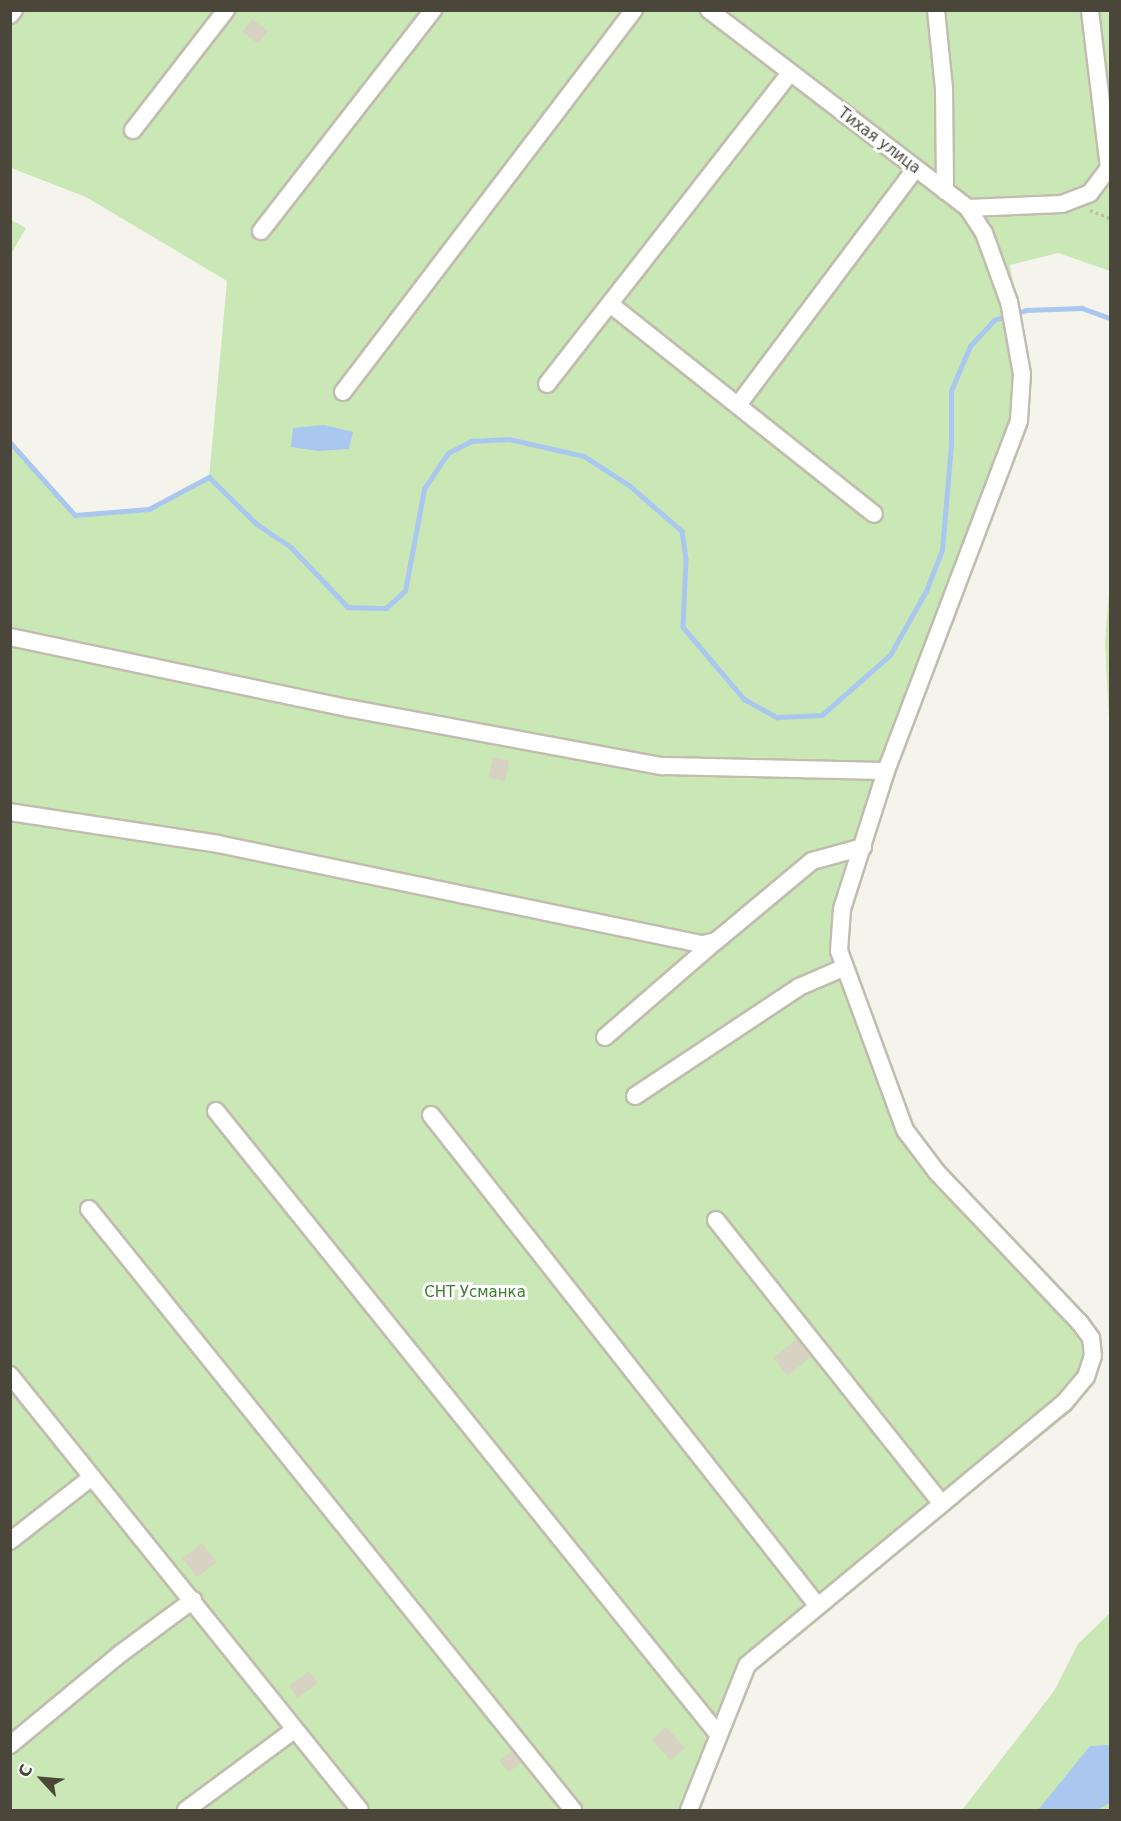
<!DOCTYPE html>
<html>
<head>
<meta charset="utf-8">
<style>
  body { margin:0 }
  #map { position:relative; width:1121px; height:1821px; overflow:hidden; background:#f5f4ec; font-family:"DejaVu Sans",sans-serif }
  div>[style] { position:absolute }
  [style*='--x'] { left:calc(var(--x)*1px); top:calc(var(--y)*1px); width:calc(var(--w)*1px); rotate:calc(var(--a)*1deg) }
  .green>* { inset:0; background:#c9e8b6 }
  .water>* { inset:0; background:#aac8ef }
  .stream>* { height:4.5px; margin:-2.25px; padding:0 2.25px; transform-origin:2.25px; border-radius:2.25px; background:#aac8ef }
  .building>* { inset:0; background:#d7d2c1; transform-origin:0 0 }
  .path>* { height:3px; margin-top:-1.5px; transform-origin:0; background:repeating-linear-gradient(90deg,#c2bca0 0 3px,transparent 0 6px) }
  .roads { filter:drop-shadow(2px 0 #c1bdae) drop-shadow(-2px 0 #c1bdae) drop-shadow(0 2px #c1bdae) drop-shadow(0 -2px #c1bdae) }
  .minor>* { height:16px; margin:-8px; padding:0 8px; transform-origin:8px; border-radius:8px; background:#fff }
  span { translate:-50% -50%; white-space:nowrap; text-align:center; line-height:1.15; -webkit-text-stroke:6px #fff; paint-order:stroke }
  .street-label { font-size:15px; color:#4a4639 }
  .park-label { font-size:15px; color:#3d7b2d }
  .frame { position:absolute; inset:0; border:12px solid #4a4639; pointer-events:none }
  .north { position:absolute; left:12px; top:1749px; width:60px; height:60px; -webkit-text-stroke:4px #fff; paint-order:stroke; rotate:296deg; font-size:16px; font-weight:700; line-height:24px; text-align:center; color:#4a4639 }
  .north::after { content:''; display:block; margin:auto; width:21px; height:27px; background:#4a4639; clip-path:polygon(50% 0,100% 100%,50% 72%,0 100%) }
</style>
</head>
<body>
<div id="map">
  <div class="green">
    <div style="clip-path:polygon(11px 11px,1110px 11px,1110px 271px,1058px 253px,1010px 265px,1028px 373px,1025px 422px,846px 910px,845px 951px,909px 1126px,1100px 1352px,1092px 1383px,1072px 1411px,748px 1673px,701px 1810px,11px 1810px,10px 442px,75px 515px,149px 509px,209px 478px,227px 281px,86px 197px,11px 168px)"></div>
    <div style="clip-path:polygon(11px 220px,26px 228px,11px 254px)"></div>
    <div style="clip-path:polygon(1110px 579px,1110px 740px,1105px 643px)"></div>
    <div style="clip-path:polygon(1110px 1613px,1110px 1810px,962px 1810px,1054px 1691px,1078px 1644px)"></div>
  </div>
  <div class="water">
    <div style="clip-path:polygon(324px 425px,353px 432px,349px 449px,318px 451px,291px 447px,293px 428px)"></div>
    <div style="clip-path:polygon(1110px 1745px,1110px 1803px,1097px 1810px,1038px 1810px,1090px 1746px)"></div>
  </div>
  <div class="stream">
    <div style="--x:10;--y:442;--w:98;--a:48.3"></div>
    <div style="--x:75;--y:515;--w:74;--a:-4.6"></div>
    <div style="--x:149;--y:509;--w:68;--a:-28.1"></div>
    <div style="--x:209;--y:477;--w:67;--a:44.4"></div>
    <div style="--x:257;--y:524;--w:41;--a:34.1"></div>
    <div style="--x:291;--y:547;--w:83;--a:46.5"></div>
    <div style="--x:348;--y:607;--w:38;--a:2"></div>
    <div style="--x:386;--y:608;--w:25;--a:-42"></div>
    <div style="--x:405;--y:591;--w:104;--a:-79.4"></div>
    <div style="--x:424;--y:489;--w:43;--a:-56.3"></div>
    <div style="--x:448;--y:453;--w:27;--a:-27"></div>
    <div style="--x:472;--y:441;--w:37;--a:-3"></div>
    <div style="--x:509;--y:439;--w:77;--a:12.8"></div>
    <div style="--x:584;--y:456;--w:54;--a:32.8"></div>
    <div style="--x:629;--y:485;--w:70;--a:41"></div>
    <div style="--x:682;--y:531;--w:28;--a:82"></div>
    <div style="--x:686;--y:559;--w:68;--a:92.5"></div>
    <div style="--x:683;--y:627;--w:94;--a:49.7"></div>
    <div style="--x:744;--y:699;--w:38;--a:29"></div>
    <div style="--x:777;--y:717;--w:45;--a:-2.5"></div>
    <div style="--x:822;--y:715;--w:91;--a:-41.4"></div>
    <div style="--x:890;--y:655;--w:73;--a:-60.6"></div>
    <div style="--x:926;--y:591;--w:44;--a:-68.7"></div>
    <div style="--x:942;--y:550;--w:106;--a:-85.1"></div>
    <div style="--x:951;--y:444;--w:53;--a:-90"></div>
    <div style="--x:951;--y:391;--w:49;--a:-67.1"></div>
    <div style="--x:970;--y:346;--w:35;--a:-47"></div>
    <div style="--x:994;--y:320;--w:34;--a:-17"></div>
    <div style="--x:1026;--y:310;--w:56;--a:-2"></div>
    <div style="--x:1082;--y:308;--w:30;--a:20"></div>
  </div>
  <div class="building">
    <div style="left:252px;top:19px;width:20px;height:16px;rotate:37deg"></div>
    <div style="left:493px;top:757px;width:17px;height:21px;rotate:13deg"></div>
    <div style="left:796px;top:1339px;width:23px;height:30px;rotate:50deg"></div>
    <div style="left:202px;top:1543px;width:24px;height:25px;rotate:52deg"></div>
    <div style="left:309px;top:1671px;width:15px;height:25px;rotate:53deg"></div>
    <div style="left:666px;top:1727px;width:28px;height:19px;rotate:48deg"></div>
    <div style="left:512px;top:1751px;width:15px;height:16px;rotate:53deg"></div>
  </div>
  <div class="path">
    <div style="--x:1090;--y:210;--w:22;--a:22"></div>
  </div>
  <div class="roads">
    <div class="minor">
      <div style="--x:936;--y:10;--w:79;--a:84.2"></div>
      <div style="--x:944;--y:89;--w:102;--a:89.4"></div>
      <div style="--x:10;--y:15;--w:6;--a:-51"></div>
      <div style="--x:133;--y:130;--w:152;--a:-52.2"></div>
      <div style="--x:968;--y:208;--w:94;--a:-2.4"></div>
      <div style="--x:1062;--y:204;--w:30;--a:-21"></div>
      <div style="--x:1090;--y:193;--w:31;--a:-53"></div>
      <div style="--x:1109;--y:168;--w:159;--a:-96.9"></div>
      <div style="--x:261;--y:231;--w:280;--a:-52.1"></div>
      <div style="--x:610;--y:304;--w:337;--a:38.5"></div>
      <div style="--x:547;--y:384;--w:395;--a:-52"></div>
      <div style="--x:343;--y:392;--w:480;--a:-52.7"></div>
      <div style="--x:738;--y:405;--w:295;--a:-53.1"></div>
      <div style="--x:10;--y:637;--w:345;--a:11.9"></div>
      <div style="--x:348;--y:708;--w:319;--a:10.5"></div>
      <div style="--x:662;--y:766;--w:224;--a:1.3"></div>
      <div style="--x:10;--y:812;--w:210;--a:8.7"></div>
      <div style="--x:218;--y:844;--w:495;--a:11.7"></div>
      <div style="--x:703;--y:944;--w:13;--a:-13"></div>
      <div style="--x:716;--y:941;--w:125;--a:-39.8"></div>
      <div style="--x:812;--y:861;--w:53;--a:-15.4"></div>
      <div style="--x:605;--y:1037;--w:147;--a:-40.9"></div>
      <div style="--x:635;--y:1096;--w:197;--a:-33.6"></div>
      <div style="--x:799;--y:987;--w:50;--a:-23.5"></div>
      <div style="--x:216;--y:1111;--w:800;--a:51.14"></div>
      <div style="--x:431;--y:1115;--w:624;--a:51.77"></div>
      <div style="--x:89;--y:1209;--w:772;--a:51.15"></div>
      <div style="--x:716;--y:1220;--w:362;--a:51.5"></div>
      <div style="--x:10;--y:1375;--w:558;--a:51.18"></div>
      <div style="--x:10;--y:1541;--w:104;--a:-38"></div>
      <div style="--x:10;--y:1745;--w:143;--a:-39.6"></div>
      <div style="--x:120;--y:1654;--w:91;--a:-36.5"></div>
      <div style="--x:186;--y:1810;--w:134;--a:-36.5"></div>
      <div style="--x:689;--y:1810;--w:156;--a:-68.2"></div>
      <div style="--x:747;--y:1665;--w:411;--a:-39.6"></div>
      <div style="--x:1064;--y:1403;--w:34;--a:-50"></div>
      <div style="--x:1086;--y:1377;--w:22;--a:-72"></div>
      <div style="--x:1093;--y:1356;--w:18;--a:-96"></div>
      <div style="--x:1091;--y:1338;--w:19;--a:-126"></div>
      <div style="--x:1080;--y:1323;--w:209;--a:-133.5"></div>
      <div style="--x:936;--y:1171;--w:51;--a:-127.1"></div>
      <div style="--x:905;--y:1130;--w:191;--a:-110.2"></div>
      <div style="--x:839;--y:951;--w:42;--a:-85.9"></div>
      <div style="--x:842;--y:909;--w:145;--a:-72.3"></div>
      <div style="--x:886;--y:771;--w:375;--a:-69.2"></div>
      <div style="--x:1019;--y:420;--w:46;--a:-86.3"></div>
      <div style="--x:1022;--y:374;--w:73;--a:-100.2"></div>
      <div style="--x:1009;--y:302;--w:73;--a:-109.9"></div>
      <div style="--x:984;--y:233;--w:30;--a:-123"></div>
      <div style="--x:968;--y:208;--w:326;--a:-142.6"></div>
    </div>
  </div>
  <div class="street-label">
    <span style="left:879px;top:141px;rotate:37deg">Тихая улица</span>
  </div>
  <div class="park-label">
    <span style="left:475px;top:1293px">СНТ Усманка</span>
  </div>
  <div class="frame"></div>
  <div class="north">С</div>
</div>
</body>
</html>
